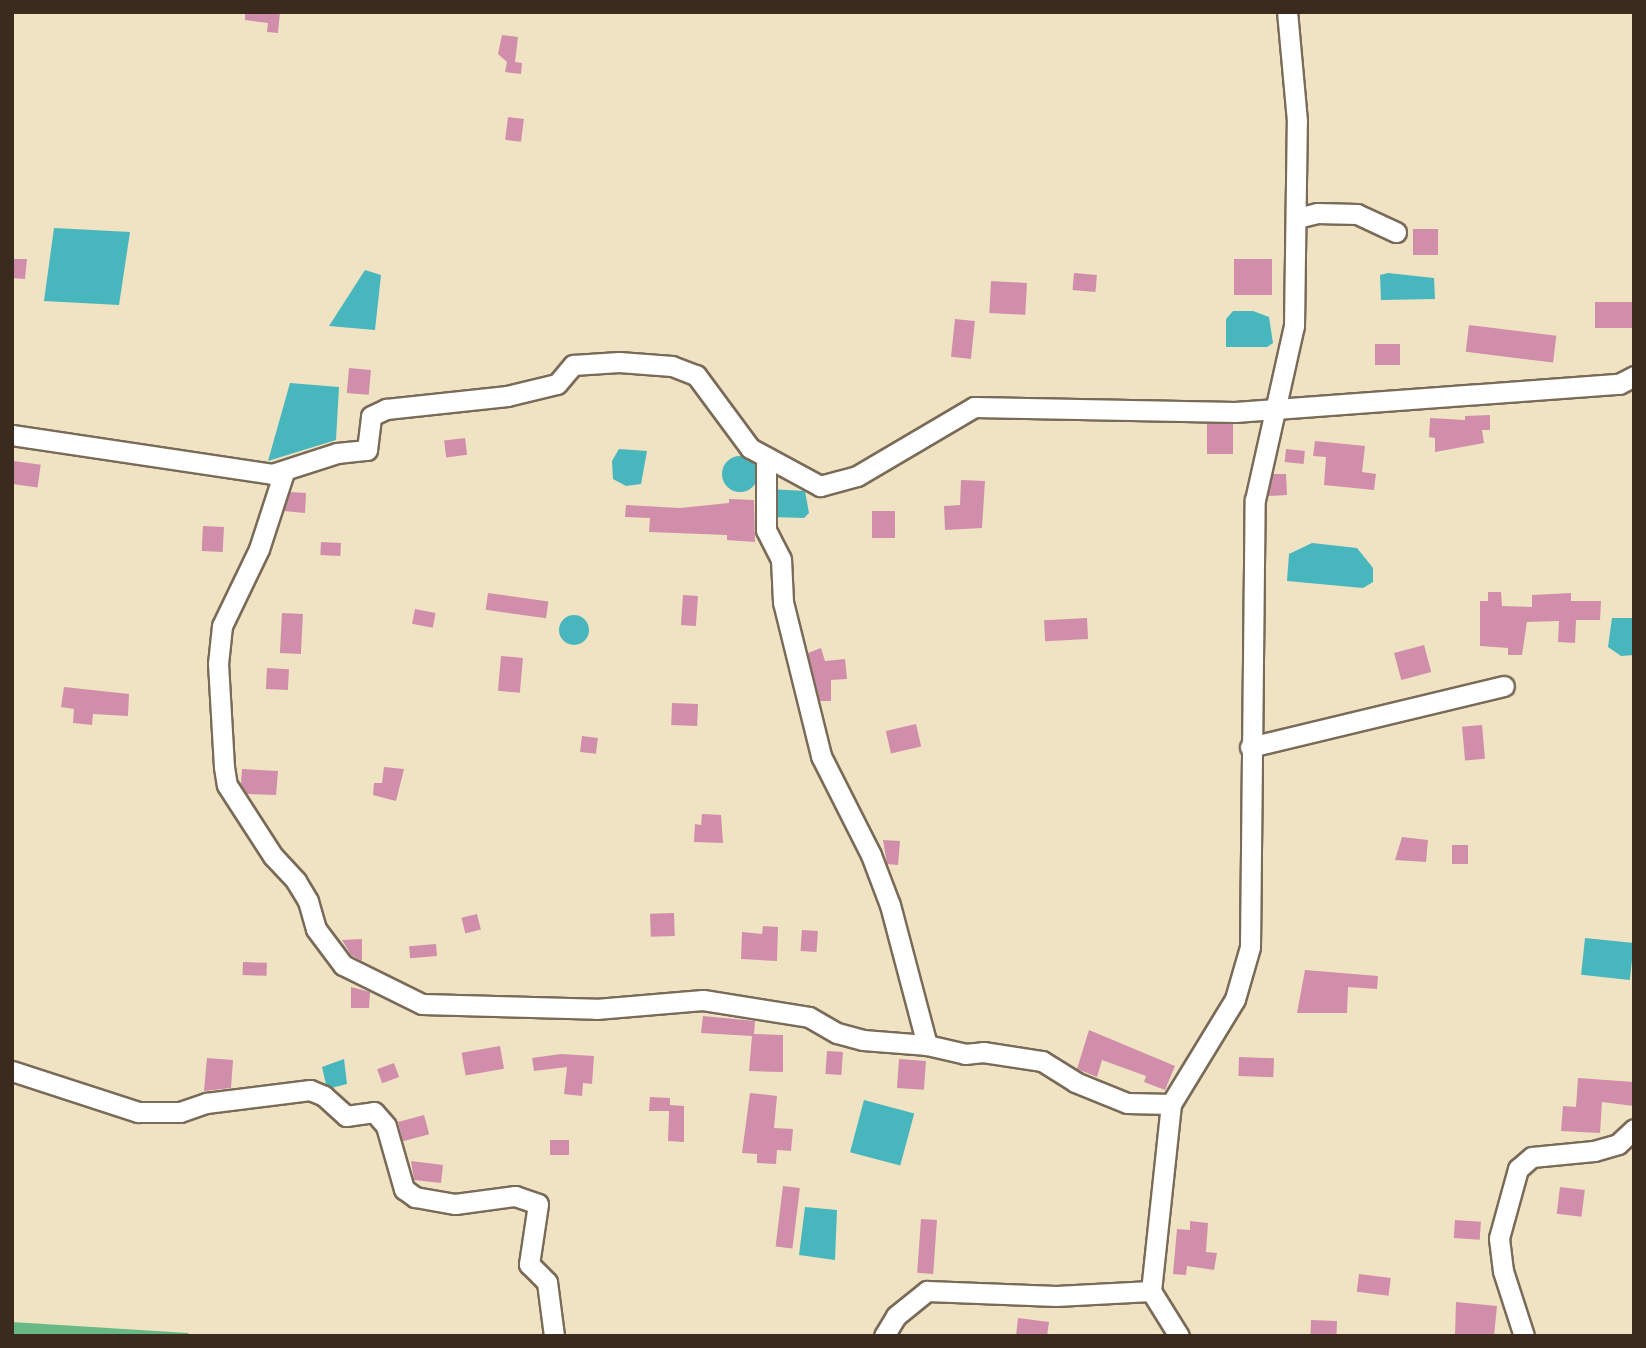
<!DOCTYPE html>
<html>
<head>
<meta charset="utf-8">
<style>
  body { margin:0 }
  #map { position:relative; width:1646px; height:1348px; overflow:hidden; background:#efe3c4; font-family:Vollkorn,serif }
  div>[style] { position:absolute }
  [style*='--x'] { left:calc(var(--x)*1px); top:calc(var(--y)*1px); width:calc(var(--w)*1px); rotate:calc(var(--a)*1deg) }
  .forest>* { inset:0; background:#68b985 }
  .water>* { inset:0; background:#47b6bd; transform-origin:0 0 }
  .round { border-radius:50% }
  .building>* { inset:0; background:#d18eaa; transform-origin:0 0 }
  .roads { filter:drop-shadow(2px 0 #7a6b58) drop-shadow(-2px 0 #7a6b58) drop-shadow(0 2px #7a6b58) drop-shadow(0 -2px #7a6b58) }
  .minor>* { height:19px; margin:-9.5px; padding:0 9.5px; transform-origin:9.5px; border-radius:9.5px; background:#fff }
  span { translate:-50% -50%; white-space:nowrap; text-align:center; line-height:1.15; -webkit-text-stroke:6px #fbf7ec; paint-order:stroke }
  .frame { position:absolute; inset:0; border:14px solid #3b2a1e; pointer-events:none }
</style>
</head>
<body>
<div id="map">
  <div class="forest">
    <div style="clip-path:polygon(12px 1322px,188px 1333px,191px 1336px,12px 1336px)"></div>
  </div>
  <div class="water">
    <div style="clip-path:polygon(54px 228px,130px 232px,119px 305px,44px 301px)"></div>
    <div style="clip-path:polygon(365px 270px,381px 275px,375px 330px,329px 326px)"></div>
    <div style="clip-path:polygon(1388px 273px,1434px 278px,1435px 299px,1381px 300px,1380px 275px)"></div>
    <div style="clip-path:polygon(1233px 311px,1253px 311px,1269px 317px,1273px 343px,1267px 347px,1226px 347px,1226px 319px)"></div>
    <div style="clip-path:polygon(290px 383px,339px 387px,336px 440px,268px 461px)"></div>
    <div style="clip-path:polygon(619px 449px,647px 451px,641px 484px,626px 486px,613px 479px,612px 461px)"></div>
    <div class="round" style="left:722px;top:456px;width:36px;height:36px"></div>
    <div style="clip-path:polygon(769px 489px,805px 491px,809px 513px,804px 518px,771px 517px)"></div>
    <div style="clip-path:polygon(1312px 543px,1357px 548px,1373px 568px,1373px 582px,1363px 588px,1287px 581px,1289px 554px)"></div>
    <div class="round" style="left:559px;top:615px;width:30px;height:30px"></div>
    <div style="clip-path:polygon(1612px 618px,1634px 618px,1634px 655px,1621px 656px,1608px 647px)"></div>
    <div style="left:1585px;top:938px;width:49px;height:37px;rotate:6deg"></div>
    <div style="clip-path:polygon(344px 1059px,347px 1084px,327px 1089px,322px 1067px)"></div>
    <div style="left:864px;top:1100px;width:52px;height:54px;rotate:15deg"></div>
    <div style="clip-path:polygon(805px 1207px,837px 1210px,835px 1260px,799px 1255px)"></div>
  </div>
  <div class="building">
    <div style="clip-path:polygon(245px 12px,280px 12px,278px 33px,267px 32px,268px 23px,245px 20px)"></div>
    <div style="clip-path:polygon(502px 35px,518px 37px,515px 62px,522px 63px,521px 74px,505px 72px,507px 62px,498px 54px)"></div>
    <div style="left:508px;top:117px;width:16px;height:23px;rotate:7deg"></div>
    <div style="left:1413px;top:229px;width:25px;height:26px"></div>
    <div style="clip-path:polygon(12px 259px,27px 259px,25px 279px,12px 278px)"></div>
    <div style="left:1234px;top:259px;width:38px;height:36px"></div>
    <div style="left:1074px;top:273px;width:23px;height:17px;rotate:5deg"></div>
    <div style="left:991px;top:281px;width:36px;height:32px;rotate:3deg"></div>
    <div style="left:1634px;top:302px;width:26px;height:39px;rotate:90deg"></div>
    <div style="left:955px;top:319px;width:20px;height:38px;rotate:6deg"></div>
    <div style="left:1469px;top:325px;width:88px;height:27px;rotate:7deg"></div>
    <div style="left:1375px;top:344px;width:25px;height:21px"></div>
    <div style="left:349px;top:368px;width:22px;height:25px;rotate:5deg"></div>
    <div style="clip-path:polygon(1490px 415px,1490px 430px,1482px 430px,1484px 443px,1435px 452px,1435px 438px,1429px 437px,1430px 418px,1465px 420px,1465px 416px)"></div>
    <div style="left:1207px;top:424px;width:26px;height:30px"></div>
    <div style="left:465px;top:438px;width:17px;height:21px;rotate:83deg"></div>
    <div style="clip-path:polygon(1315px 441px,1365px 446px,1362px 472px,1376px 474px,1374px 490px,1324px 485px,1326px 457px,1313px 456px)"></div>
    <div style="left:1286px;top:449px;width:19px;height:13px;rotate:6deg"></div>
    <div style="left:14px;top:461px;width:27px;height:23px;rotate:8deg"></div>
    <div style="clip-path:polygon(1273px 474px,1286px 474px,1287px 495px,1268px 496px)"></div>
    <div style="clip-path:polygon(961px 480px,985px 481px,982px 528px,945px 530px,944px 506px,960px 505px)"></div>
    <div style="clip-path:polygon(290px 492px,306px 493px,305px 513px,284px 511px)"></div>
    <div style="clip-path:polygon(729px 499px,754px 500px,755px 542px,727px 540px,727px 535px,649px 532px,650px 518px,625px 517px,626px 505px,680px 508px,729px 503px)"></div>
    <div style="left:872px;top:511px;width:23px;height:27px"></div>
    <div style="left:203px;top:526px;width:21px;height:25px;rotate:3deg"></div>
    <div style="left:321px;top:542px;width:20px;height:13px;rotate:3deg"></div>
    <div style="clip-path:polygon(1488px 592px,1501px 592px,1502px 606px,1532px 607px,1532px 595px,1571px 593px,1571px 601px,1601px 601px,1600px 620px,1576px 620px,1575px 643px,1558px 642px,1559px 621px,1527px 622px,1522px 655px,1508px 655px,1508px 648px,1480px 646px,1480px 601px,1488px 601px)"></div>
    <div style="left:488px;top:593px;width:61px;height:17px;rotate:8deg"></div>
    <div style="left:683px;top:595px;width:15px;height:30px;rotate:4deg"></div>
    <div style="left:415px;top:609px;width:21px;height:15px;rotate:11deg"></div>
    <div style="left:282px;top:613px;width:21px;height:40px;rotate:3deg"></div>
    <div style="left:1087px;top:618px;width:21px;height:43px;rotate:87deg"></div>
    <div style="left:1424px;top:645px;width:28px;height:31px;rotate:75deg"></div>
    <div style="clip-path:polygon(821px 648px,825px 661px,845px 659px,847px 679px,831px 680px,831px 701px,820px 701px,808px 653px)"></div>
    <div style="left:501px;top:656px;width:22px;height:35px;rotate:5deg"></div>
    <div style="left:267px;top:668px;width:22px;height:21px;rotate:3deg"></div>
    <div style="clip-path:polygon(64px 687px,129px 694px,128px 716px,93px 714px,92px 725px,73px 723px,74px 709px,61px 707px)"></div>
    <div style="left:672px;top:703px;width:26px;height:22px;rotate:2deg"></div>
    <div style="left:916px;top:724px;width:23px;height:31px;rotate:77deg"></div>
    <div style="left:1482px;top:725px;width:34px;height:20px;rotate:85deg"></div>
    <div style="left:582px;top:736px;width:16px;height:16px;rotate:7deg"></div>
    <div style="clip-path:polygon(384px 767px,404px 769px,396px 801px,373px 795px,374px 783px,382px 783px)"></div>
    <div style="clip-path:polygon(242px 769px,278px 771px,276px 795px,247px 794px,241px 784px)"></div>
    <div style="clip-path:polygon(702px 814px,721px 815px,723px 843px,694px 842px,695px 824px,701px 825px)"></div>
    <div style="clip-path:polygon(1402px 837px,1428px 840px,1426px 862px,1395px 860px)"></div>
    <div style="clip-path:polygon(883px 840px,900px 841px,898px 865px,887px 864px)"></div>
    <div style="left:1452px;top:845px;width:16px;height:19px"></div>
    <div style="left:674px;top:913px;width:23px;height:24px;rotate:88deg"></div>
    <div style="left:477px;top:914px;width:16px;height:16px;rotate:76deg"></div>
    <div style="clip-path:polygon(763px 926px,778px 927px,777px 961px,741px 959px,742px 932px,762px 934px)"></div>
    <div style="left:802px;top:930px;width:16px;height:21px;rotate:4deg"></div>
    <div style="clip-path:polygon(362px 939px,362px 961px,351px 955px,342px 940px)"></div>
    <div style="left:436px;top:944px;width:12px;height:27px;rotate:85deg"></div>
    <div style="left:243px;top:962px;width:24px;height:13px;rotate:2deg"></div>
    <div style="clip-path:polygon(1305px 970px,1378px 976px,1377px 989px,1348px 987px,1347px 1013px,1297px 1013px)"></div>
    <div style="clip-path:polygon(351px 987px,370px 992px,369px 1008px,351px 1008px)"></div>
    <div style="clip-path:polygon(703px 1016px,755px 1021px,754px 1034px,783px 1035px,783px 1072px,749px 1071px,752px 1036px,701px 1033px)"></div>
    <div style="clip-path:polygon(1089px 1030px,1175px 1066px,1165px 1090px,1144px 1082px,1146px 1076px,1102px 1060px,1097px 1077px,1077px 1069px)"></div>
    <div style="left:500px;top:1046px;width:23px;height:39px;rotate:80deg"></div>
    <div style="left:827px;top:1051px;width:16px;height:23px;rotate:4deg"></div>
    <div style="clip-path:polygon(561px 1054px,594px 1056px,592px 1084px,583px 1083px,582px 1096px,564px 1094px,567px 1067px,534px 1071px,532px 1058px)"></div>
    <div style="left:1239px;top:1057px;width:35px;height:19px;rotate:2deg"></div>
    <div style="clip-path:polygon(207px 1058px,233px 1060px,231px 1088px,204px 1091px)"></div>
    <div style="left:899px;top:1059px;width:27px;height:29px;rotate:4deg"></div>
    <div style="left:394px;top:1063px;width:15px;height:18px;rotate:70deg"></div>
    <div style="clip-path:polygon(1578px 1078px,1634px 1082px,1634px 1106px,1602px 1102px,1600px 1133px,1561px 1131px,1563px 1106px,1576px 1107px)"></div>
    <div style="clip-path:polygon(750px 1093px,777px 1096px,774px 1128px,793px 1129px,791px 1151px,777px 1150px,776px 1164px,757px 1163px,757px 1154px,742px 1153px)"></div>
    <div style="clip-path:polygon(650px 1097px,670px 1098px,670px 1105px,684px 1106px,684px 1142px,668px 1141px,669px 1111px,649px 1111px)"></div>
    <div style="left:424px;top:1115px;width:20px;height:27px;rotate:75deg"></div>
    <div style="left:550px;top:1140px;width:19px;height:15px"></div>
    <div style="clip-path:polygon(411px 1161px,443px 1165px,441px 1183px,414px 1180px)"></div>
    <div style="left:783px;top:1186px;width:17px;height:61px;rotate:7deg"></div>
    <div style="left:1560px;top:1187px;width:25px;height:27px;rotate:7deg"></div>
    <div style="left:921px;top:1219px;width:16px;height:54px;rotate:4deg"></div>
    <div style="left:1455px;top:1220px;width:26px;height:18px;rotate:4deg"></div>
    <div style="clip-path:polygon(1190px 1221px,1208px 1223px,1206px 1252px,1217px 1253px,1214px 1270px,1187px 1266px,1186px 1275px,1173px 1274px,1177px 1229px,1190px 1230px)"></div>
    <div style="left:1359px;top:1274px;width:32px;height:18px;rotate:7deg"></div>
    <div style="clip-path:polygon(1456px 1302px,1497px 1306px,1494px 1336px,1455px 1336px)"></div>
    <div style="clip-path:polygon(1018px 1318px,1049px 1322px,1047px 1336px,1016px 1336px)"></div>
    <div style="left:1311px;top:1320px;width:26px;height:16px;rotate:2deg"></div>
  </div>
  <div class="roads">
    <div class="minor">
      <div style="--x:1297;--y:218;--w:21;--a:-14"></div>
      <div style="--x:1317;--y:213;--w:40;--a:1.4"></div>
      <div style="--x:1357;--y:214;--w:43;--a:24.8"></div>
      <div style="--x:12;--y:435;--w:263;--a:8.5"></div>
      <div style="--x:272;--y:474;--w:68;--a:-17.9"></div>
      <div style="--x:337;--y:453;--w:30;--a:-6"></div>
      <div style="--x:367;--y:450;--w:34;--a:-83"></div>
      <div style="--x:371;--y:416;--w:17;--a:-25"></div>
      <div style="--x:386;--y:409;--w:122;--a:-6.1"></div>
      <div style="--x:507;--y:396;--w:51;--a:-13.5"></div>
      <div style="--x:557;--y:384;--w:25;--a:-50"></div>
      <div style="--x:573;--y:365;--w:46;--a:-3.7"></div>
      <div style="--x:619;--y:362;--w:53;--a:4.3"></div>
      <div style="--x:672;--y:366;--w:26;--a:21"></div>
      <div style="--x:696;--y:375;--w:91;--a:53.5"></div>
      <div style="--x:750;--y:448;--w:80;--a:28.5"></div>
      <div style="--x:820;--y:486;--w:38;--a:-15"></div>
      <div style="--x:857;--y:476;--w:136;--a:-30.5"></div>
      <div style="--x:974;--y:407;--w:261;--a:1.1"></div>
      <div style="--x:1235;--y:412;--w:385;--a:-4.2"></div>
      <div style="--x:1619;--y:384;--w:17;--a:-28"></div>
      <div style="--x:766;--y:457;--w:73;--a:90"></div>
      <div style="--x:766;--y:530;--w:33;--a:63"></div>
      <div style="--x:781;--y:559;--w:43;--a:87.3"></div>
      <div style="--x:783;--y:602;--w:159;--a:76.1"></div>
      <div style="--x:821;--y:756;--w:111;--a:63.2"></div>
      <div style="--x:871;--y:855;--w:53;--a:69.2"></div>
      <div style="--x:890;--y:905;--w:145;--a:75.2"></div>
      <div style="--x:927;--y:1045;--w:39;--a:13"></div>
      <div style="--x:965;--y:1054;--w:18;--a:-6"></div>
      <div style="--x:983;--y:1052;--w:60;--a:8.7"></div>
      <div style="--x:1042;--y:1061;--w:39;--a:32"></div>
      <div style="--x:1075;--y:1082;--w:56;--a:22"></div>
      <div style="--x:1127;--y:1103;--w:44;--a:1.3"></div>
      <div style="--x:284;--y:472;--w:81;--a:108"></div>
      <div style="--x:259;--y:549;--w:85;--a:115.7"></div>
      <div style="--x:222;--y:626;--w:37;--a:96"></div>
      <div style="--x:218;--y:663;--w:104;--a:86.7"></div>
      <div style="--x:224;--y:767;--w:18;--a:81"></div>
      <div style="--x:227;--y:785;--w:85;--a:57.1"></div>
      <div style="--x:273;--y:856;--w:34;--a:47"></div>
      <div style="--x:296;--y:881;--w:23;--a:59"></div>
      <div style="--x:308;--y:901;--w:29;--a:74"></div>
      <div style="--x:316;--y:929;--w:45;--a:53.1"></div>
      <div style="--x:343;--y:965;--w:88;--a:26.3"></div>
      <div style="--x:422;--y:1004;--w:174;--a:1.6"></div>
      <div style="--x:596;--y:1009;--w:107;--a:-4.8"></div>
      <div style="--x:703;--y:1000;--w:107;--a:9.1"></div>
      <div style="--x:809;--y:1017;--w:32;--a:30"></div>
      <div style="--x:837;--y:1033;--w:27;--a:15"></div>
      <div style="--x:863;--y:1040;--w:64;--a:4.5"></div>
      <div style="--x:1250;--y:747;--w:261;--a:-13.5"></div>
      <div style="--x:12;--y:1071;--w:133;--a:18"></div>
      <div style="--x:138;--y:1112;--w:42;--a:0"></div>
      <div style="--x:180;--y:1112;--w:28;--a:-19"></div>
      <div style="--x:206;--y:1103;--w:105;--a:-7.1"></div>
      <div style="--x:310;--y:1090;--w:15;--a:23"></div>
      <div style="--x:324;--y:1096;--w:30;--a:42"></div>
      <div style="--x:346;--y:1116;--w:28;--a:-8"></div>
      <div style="--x:374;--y:1112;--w:18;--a:49"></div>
      <div style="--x:386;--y:1126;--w:66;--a:74.1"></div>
      <div style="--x:404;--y:1189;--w:14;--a:36"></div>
      <div style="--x:415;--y:1197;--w:41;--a:9.9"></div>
      <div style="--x:455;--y:1204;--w:61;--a:-7.6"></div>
      <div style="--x:515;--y:1196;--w:24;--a:19"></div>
      <div style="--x:538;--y:1204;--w:61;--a:98.5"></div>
      <div style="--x:529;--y:1264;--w:25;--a:45"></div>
      <div style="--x:547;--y:1282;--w:54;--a:82.6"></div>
      <div style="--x:884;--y:1336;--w:23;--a:-59"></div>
      <div style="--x:896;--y:1316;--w:40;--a:-39"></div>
      <div style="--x:927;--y:1291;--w:129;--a:2.2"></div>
      <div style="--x:1056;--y:1296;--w:95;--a:-3"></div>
      <div style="--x:1179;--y:1336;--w:53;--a:-121.9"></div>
      <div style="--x:1151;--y:1291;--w:188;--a:-83.9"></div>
      <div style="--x:1171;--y:1104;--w:123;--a:-58.6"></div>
      <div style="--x:1235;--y:999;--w:54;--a:-73.9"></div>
      <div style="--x:1250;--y:947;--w:447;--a:-89.4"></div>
      <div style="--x:1255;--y:500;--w:178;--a:-77.4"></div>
      <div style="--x:1294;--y:326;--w:205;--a:-89.2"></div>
      <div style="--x:1297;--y:121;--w:109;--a:-95.2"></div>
      <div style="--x:1524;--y:1336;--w:68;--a:-107.9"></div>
      <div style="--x:1503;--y:1271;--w:33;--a:-97"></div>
      <div style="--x:1499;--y:1238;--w:72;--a:-74.6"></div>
      <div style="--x:1518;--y:1169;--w:18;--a:-41"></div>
      <div style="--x:1532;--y:1157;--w:62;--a:-5.5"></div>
      <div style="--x:1594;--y:1151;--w:25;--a:-16"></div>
      <div style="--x:1618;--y:1144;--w:22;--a:-43"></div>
    </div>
  </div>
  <div class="frame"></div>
</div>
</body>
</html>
